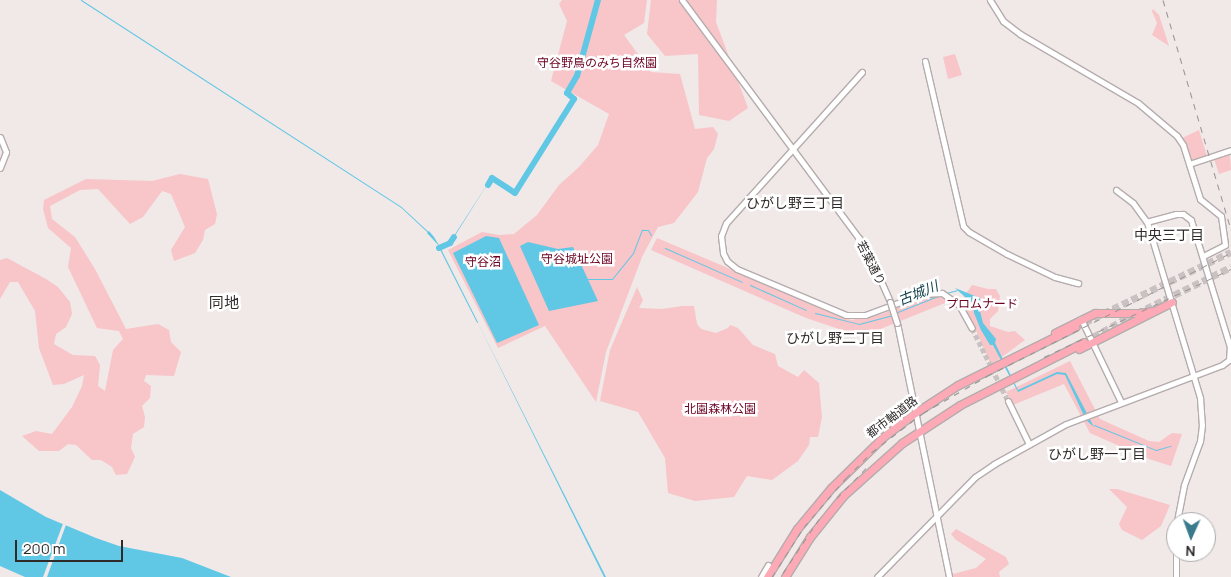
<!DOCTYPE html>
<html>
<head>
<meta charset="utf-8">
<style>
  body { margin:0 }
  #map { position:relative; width:1231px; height:577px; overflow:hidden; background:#f1e8e8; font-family:Manrope,"Noto Sans JP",sans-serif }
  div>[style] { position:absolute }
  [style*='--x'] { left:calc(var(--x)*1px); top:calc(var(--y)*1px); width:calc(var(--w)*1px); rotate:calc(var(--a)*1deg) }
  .green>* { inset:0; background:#f8c5c9 }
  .water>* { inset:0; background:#60c7e5 }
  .pier>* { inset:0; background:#f1e8e8 }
  .stream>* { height:1px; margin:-0.5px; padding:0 0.5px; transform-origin:0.5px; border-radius:0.5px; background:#60c7e5 }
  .river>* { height:6px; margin:-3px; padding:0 3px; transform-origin:3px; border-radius:3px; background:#60c7e5 }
  .minor-tunnel>* { height:5px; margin-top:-2.5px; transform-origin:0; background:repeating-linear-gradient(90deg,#cac2c2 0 5px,transparent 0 7.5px) }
  .major-tunnel>* { height:7px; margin-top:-3.5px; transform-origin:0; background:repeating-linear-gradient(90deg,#cac2c2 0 7px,transparent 0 10.5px) }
  .roads { filter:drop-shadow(1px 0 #b5acad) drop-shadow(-1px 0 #b5acad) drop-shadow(0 1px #b5acad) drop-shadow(0 -1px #b5acad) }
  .minor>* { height:5px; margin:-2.5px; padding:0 2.5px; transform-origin:2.5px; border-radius:2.5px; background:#fff }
  .major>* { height:7px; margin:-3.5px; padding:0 3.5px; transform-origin:3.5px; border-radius:3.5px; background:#fdaab6 }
  .rail>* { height:1px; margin-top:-0.5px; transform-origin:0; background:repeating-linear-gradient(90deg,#999393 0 6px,transparent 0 12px) }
  .bridges { filter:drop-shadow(1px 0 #b5acad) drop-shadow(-1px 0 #b5acad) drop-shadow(0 1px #b5acad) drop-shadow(0 -1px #b5acad) }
  .minor-bridge>* { height:5px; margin:-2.5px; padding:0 2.5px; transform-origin:2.5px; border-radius:2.5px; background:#fff }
  span { translate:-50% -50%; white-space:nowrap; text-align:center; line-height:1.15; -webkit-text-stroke:5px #fff; paint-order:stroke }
  .park-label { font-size:12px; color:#6b0022 }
  .street-label { font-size:12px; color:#2f2b2b }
  .neighbourhood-label { font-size:14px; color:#322b2b }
  .water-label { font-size:14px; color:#13424e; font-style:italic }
  .quarter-label { font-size:15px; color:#322b2b }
  .north { position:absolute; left:1166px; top:512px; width:50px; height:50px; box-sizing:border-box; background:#fff; border:1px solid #acaaaa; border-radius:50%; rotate:182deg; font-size:14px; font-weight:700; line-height:20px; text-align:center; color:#2f2b2b }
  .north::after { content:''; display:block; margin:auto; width:18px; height:22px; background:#397a8c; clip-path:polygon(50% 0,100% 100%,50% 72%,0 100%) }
  .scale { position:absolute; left:15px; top:540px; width:108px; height:22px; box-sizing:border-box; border:2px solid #2f2b2b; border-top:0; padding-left:6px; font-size:15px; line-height:18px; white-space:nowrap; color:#2f2b2b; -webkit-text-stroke:4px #fff; paint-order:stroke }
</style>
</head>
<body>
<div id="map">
  <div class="green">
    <div style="clip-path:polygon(562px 0,647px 0,644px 23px,624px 35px,651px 72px,680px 74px,695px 129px,713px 127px,718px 134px,714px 149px,707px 158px,698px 192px,674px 223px,658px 227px,642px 257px,606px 352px,596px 402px,545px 326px,498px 348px,448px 250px,482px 232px,499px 235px,514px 234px,537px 215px,559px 185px,579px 167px,598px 145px,609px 114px,551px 81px,567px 21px,559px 4px)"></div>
    <div style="clip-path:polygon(651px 0,717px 0,716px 22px,748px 108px,729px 121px,699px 115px,698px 54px,665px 56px,647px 34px)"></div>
    <div style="clip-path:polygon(1153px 9px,1159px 15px,1169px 46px,1152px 35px,1157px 23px,1152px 11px)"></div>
    <div style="clip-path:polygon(955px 54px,962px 75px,948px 79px,943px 57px)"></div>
    <div style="clip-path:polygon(1199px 130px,1207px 156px,1193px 161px,1189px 158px,1182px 138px)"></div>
    <div style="clip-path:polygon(1230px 155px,1231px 170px,1219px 174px,1214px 159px)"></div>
    <div style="clip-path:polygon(180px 174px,208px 179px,217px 214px,215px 224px,205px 230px,203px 240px,195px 253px,174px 261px,171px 250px,185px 227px,171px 194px,162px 191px,143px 217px,130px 224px,98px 189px,80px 190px,50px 206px,52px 219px,75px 237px,95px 269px,126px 329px,158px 324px,169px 330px,171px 342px,181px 352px,174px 376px,146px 375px,144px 381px,151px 386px,150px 398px,142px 406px,145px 417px,144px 427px,133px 434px,131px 448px,135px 457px,127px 474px,116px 475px,112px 467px,101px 460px,92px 460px,76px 445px,68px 444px,59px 451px,39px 451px,22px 436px,36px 431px,52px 434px,72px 407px,82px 386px,84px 375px,64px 384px,53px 385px,39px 348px,35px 311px,18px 282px,10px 282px,0 299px,0 260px,7px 258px,46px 279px,58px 287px,70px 302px,72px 314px,66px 327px,56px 334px,54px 344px,73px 355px,95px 356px,100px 365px,98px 386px,105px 391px,113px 350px,123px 339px,119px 331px,97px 328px,68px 267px,71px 248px,48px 228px,43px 209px,44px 200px,86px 179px,152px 181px)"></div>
    <div style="clip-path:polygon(657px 238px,851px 320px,882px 314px,927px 296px,945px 298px,950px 301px,873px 332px,854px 334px,806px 318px,651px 250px)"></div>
    <div style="clip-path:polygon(972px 285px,988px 289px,996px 289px,1000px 296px,998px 311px,990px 319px,990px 326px,1008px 332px,1015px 331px,1025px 340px,991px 365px,975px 328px,960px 302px)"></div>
    <div style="clip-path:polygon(637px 287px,643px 300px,639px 308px,662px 309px,682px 306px,694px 306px,697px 324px,701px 329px,716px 333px,728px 328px,730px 325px,738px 328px,753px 345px,775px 354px,778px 366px,798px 377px,804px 370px,819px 383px,822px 417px,818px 437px,810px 437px,809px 445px,798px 461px,772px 480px,747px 476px,734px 497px,695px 501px,668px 493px,665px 458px,638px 412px,600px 401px,610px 350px)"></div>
    <div style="clip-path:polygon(1070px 361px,1100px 419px,1149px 441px,1159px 442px,1172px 433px,1182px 434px,1171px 466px,1149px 459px,1090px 433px,1064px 384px,1013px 405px,1006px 392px)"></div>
    <div style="clip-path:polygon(1109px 489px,1117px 489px,1170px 505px,1161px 526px,1142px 540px,1122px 530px,1119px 524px,1127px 507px)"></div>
    <div style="clip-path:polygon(956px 529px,1006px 557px,1009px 564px,999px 572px,1000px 577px,953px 577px,953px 574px,976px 568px,986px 559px,956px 540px,951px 534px)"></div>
  </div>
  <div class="water">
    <div style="clip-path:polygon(492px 177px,451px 242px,440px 248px,606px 577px,604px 577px,440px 247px,427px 233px,429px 231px,434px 237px,440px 247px,450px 242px)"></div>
    <div style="clip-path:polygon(486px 236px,499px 238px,539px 325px,497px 343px,453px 253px)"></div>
    <div style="clip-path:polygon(528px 242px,558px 249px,573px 247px,598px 301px,549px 311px,520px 246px)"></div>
    <div style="clip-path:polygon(955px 288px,980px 298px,980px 311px,983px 323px,996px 339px,995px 343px,1018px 390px,1057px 372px,1066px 373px,1094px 427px,1086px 420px,1065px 375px,1057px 374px,1018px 392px,993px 345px,990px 345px,981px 330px,974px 313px,973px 304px)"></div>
    <div style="clip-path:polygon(0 490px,46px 517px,96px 538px,119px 546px,182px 558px,231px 577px,25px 577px,0 566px)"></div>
  </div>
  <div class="pier">
    <div style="clip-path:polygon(64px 521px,67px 522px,47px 577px,43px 577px)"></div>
  </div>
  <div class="stream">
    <div style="--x:81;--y:0;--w:381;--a:32.9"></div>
    <div style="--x:401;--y:207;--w:37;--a:43"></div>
    <div style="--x:438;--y:245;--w:86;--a:63.1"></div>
    <div style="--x:665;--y:248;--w:84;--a:23.8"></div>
    <div style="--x:588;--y:279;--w:24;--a:0"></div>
    <div style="--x:612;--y:279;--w:33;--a:-51"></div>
    <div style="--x:633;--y:253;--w:25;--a:-69"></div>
    <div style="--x:642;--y:230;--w:6;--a:0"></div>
    <div style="--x:648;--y:230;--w:6;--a:59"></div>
    <div style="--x:750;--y:285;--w:61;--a:24.1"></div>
    <div style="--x:946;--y:293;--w:11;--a:-15"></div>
    <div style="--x:815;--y:313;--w:45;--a:14"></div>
    <div style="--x:859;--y:324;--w:34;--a:-15"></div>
    <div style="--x:895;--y:313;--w:48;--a:-21.8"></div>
    <div style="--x:1094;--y:425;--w:67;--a:22"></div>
    <div style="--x:1156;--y:450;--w:15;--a:-16"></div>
  </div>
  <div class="river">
    <div style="--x:488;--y:185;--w:8;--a:-60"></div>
    <div style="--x:492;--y:178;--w:27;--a:33"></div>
    <div style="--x:515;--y:193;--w:111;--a:-57.9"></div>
    <div style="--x:574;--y:99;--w:9;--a:-139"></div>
    <div style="--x:567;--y:93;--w:20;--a:-60"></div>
    <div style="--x:577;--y:76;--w:79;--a:-74.6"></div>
    <div style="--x:439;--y:248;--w:12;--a:-24"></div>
    <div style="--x:450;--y:243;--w:7;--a:-56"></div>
  </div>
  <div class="minor-tunnel">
    <div style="--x:972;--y:328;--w:81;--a:63.7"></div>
  </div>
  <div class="major-tunnel">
    <div style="--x:1075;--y:327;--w:173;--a:-25.7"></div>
    <div style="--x:1084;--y:342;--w:49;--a:-29.2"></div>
    <div style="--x:1127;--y:318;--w:116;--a:-26.1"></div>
  </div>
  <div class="roads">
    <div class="minor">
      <div style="--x:682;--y:0;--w:297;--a:53.4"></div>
      <div style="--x:859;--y:238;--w:36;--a:62"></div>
      <div style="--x:876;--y:270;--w:35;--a:66"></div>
      <div style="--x:990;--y:0;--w:25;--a:58"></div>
      <div style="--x:1003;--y:21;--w:21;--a:37"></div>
      <div style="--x:1020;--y:34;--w:137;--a:30.3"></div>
      <div style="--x:1138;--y:103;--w:51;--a:40.2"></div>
      <div style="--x:1177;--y:136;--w:11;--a:56"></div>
      <div style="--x:1183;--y:145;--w:57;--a:72.5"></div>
      <div style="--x:1200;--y:199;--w:27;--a:39"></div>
      <div style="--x:1221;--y:216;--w:29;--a:82"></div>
      <div style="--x:1225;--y:245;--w:25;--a:153"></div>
      <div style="--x:925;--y:61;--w:169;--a:77"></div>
      <div style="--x:963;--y:226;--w:8;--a:45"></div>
      <div style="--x:969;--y:232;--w:44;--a:30.1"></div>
      <div style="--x:1007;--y:254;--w:53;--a:25.6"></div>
      <div style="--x:1055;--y:277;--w:24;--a:15"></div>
      <div style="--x:862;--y:72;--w:203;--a:132"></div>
      <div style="--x:726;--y:223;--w:14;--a:111"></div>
      <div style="--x:721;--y:236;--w:17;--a:83"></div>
      <div style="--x:723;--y:253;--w:9;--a:63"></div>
      <div style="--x:727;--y:261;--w:13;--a:39"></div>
      <div style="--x:737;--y:269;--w:118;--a:22.9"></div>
      <div style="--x:846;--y:315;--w:19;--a:0"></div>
      <div style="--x:865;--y:315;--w:61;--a:-20.2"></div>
      <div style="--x:922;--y:294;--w:20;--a:-3"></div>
      <div style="--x:942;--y:293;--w:21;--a:35"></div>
      <div style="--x:959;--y:305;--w:26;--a:61"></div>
      <div style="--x:0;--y:137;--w:16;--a:68"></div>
      <div style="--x:6;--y:152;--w:17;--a:111"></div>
      <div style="--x:1189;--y:164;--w:44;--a:-18.4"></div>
      <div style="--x:1116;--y:190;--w:21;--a:37"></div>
      <div style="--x:1133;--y:203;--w:24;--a:54"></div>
      <div style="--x:1147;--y:222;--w:184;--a:73.2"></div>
      <div style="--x:1200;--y:398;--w:27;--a:86"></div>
      <div style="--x:1202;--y:425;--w:16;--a:97"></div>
      <div style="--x:1200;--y:441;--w:47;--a:110"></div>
      <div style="--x:1184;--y:485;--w:38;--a:101"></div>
      <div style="--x:1081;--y:319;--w:92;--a:64.3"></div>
      <div style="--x:897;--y:323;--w:259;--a:78.4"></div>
      <div style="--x:1008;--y:401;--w:48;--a:64"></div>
      <div style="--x:761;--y:577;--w:14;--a:-60"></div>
      <div style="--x:877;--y:577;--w:140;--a:-45.6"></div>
      <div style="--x:975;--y:477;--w:23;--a:-34"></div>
      <div style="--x:994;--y:464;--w:82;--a:-29.1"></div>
      <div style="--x:1066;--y:424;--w:167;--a:-20.7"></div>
      <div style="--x:1222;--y:365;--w:9;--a:-36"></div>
      <div style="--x:1229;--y:360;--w:13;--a:-86"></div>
      <div style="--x:1230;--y:347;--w:133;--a:-107.1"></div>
      <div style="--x:1191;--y:220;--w:10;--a:-143"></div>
      <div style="--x:1183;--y:214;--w:7;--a:180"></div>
      <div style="--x:1176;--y:214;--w:30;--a:165"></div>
      <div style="--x:1176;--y:577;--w:45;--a:-90"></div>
    </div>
    <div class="major">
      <div style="--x:1055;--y:333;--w:45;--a:-26.6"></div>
      <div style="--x:1095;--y:313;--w:44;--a:0"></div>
      <div style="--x:1139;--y:313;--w:14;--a:-8"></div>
      <div style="--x:1079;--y:349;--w:104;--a:-26.8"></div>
      <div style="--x:767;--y:577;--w:57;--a:-58"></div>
      <div style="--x:797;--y:529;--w:53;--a:-50.3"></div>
      <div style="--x:831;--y:488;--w:73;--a:-44.4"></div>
      <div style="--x:883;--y:437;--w:40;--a:-37"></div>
      <div style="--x:915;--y:413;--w:51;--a:-33.1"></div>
      <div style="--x:958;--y:385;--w:131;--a:-26.4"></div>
      <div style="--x:785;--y:577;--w:47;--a:-58"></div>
      <div style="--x:810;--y:537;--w:53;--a:-51.2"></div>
      <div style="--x:843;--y:496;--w:79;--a:-41.9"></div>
      <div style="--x:902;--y:443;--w:69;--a:-33.2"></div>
      <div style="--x:960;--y:405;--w:139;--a:-26.9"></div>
    </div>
  </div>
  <div class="rail">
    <div style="--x:1163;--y:0;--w:240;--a:73.5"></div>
    <div style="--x:1044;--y:357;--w:207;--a:-25.2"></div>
    <div style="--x:837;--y:498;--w:47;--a:-45.9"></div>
    <div style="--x:783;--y:573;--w:65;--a:-56.3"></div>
    <div style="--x:772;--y:577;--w:59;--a:-57.4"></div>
    <div style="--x:804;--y:527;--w:65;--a:-49.4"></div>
    <div style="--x:846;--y:478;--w:37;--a:-45"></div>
    <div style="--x:872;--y:452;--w:64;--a:-37.4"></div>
    <div style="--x:923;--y:413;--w:74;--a:-30"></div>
    <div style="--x:987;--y:376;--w:273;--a:-26.8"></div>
  </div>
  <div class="bridges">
    <div class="minor-bridge">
      <div style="--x:890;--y:302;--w:22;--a:72"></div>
    </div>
  </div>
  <div class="park-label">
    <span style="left:597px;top:63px">守谷野鳥のみち自然園</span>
    <span style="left:577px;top:259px">守谷城址公園</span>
    <span style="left:483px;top:262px">守谷沼</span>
    <span style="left:982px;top:304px">プロムナード</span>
    <span style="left:720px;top:409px">北園森林公園</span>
  </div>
  <div class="street-label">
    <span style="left:871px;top:263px;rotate:63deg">若葉通り</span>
    <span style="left:892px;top:417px;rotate:-37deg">都市軸道路</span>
  </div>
  <div class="neighbourhood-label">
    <span style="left:795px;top:203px">ひがし野三丁目</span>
    <span style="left:1169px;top:235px">中央三丁目</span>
    <span style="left:835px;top:338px">ひがし野二丁目</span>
    <span style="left:1097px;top:454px">ひがし野一丁目</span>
  </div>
  <div class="water-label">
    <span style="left:918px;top:293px;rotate:-22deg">古城川</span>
  </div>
  <div class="quarter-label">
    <span style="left:224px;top:303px">同地</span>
  </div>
  <div class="north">N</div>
  <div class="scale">200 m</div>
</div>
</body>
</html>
